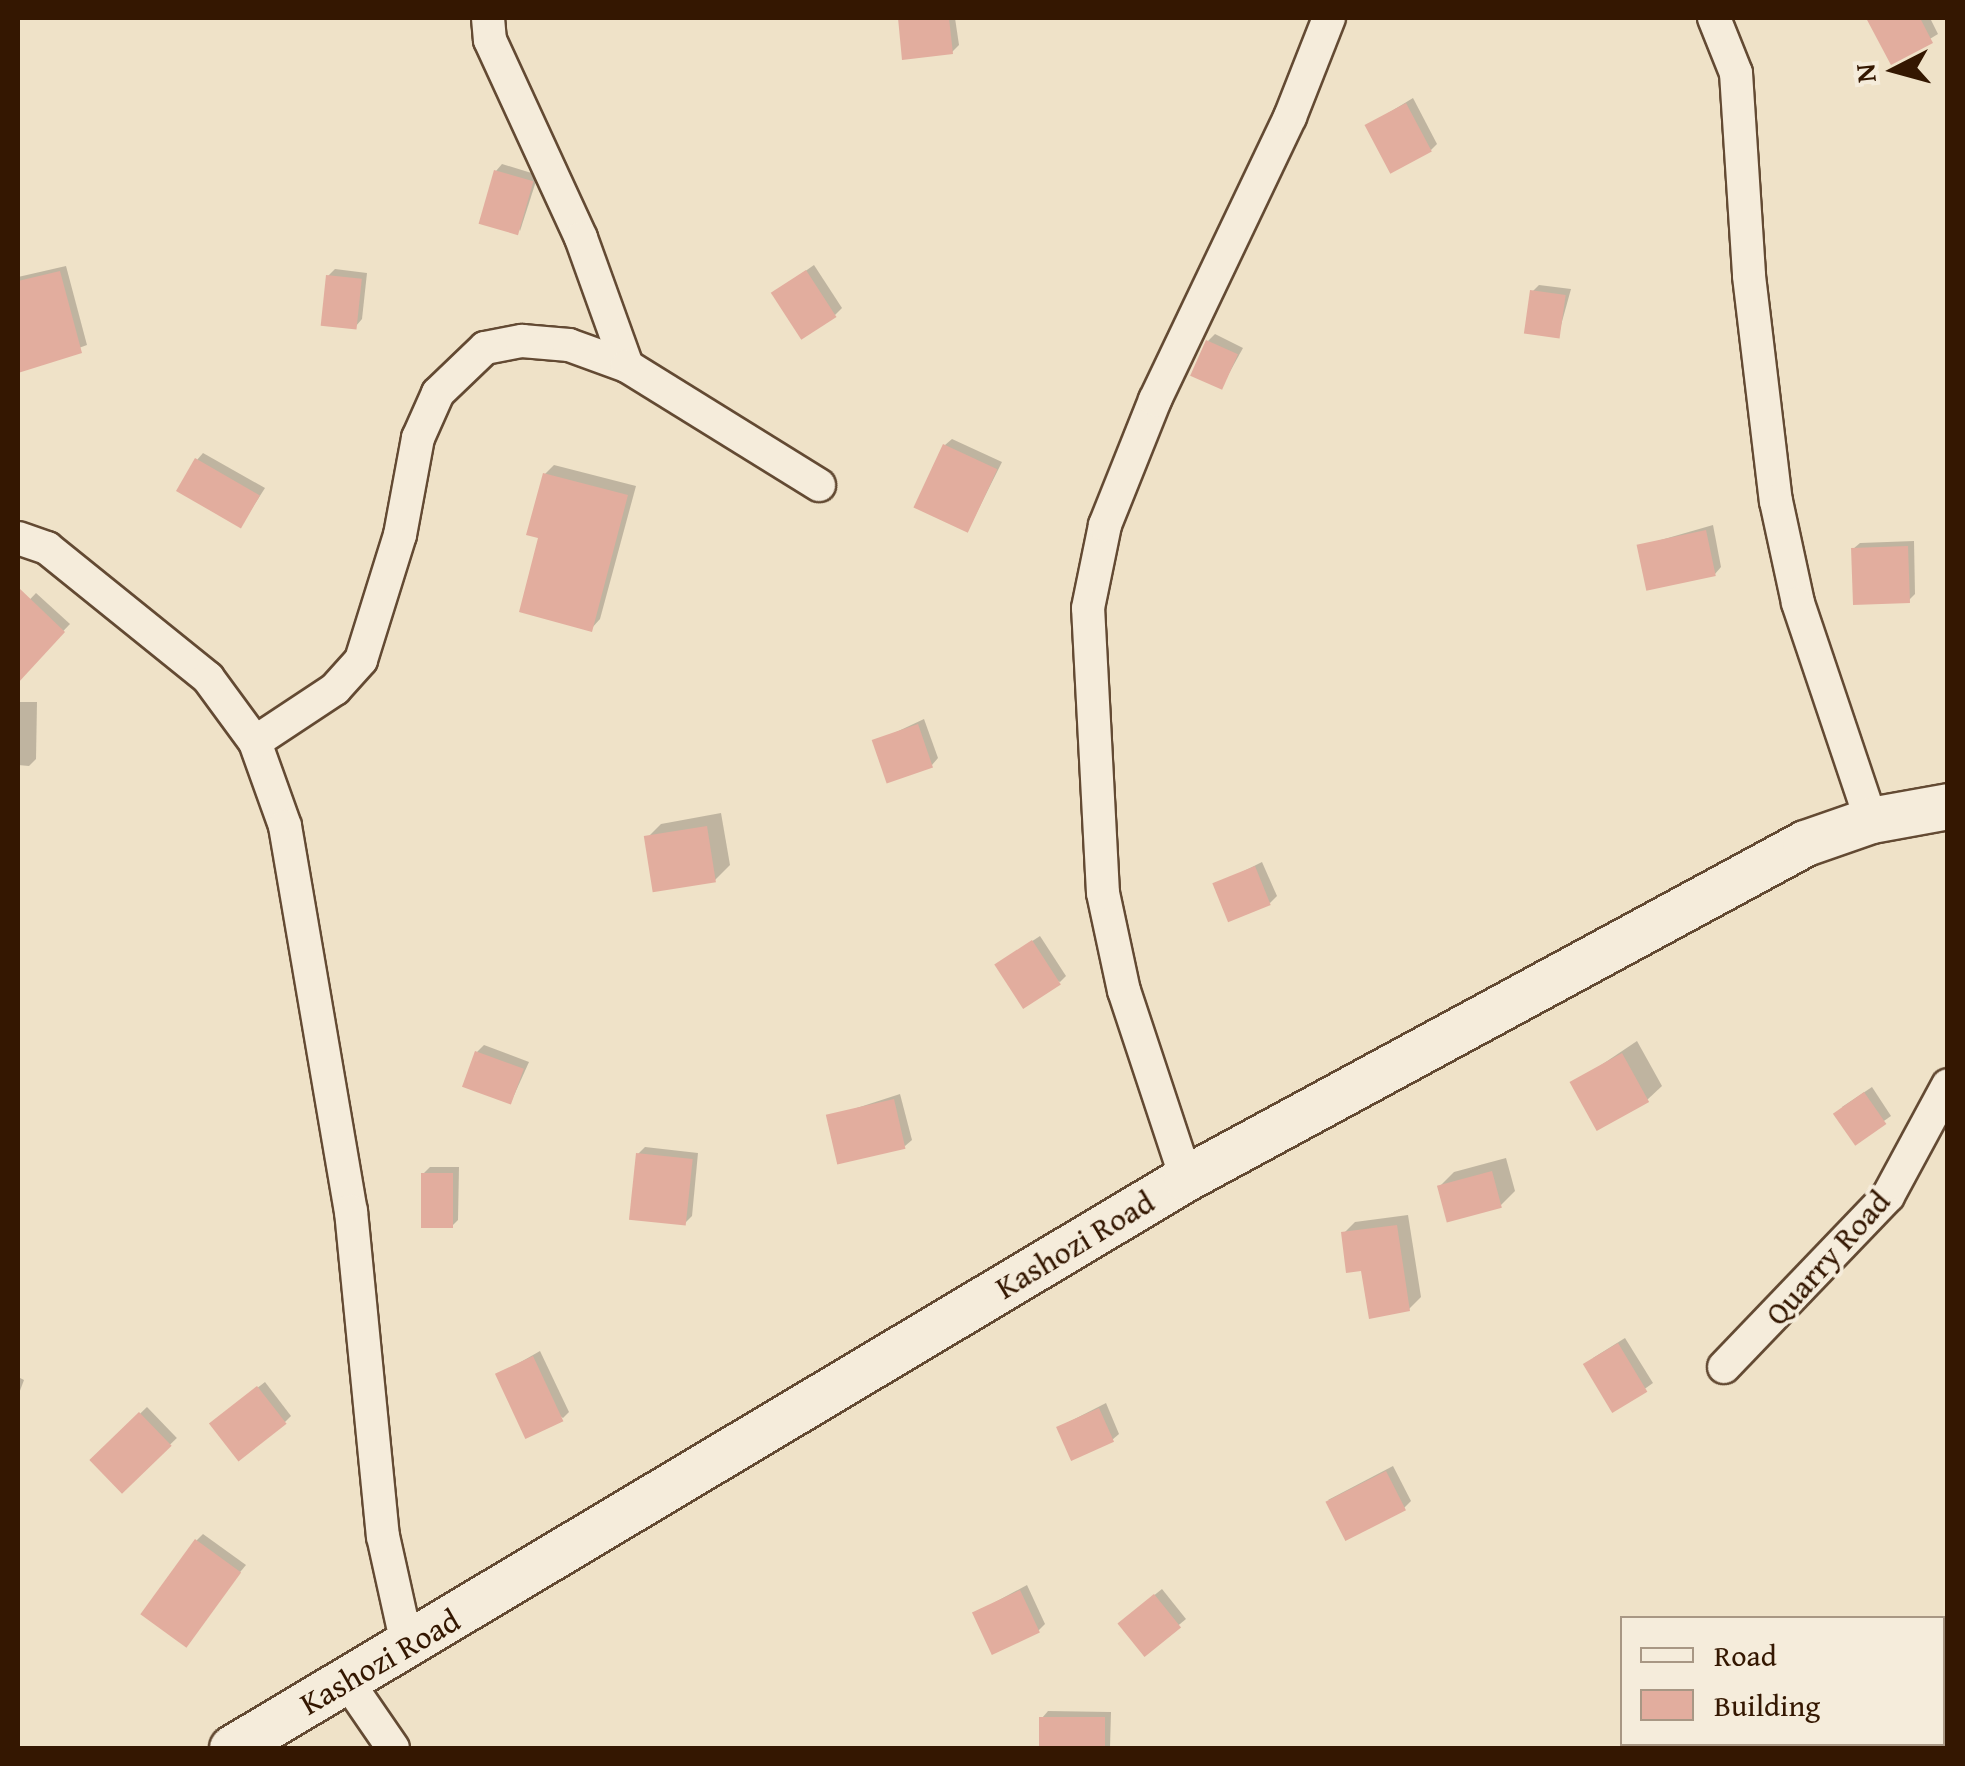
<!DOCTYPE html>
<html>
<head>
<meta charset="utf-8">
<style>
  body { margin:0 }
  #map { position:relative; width:1965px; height:1766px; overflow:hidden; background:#efe2c8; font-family:"Gentium Book Plus",serif }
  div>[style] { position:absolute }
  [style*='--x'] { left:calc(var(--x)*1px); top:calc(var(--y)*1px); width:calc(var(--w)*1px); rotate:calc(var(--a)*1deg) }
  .shadow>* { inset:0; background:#0003; transform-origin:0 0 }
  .building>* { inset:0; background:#e2ad9e; transform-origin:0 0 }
  .roads { filter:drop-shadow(2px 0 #634a33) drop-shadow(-2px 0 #634a33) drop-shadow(0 2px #634a33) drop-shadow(0 -2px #634a33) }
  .minor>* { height:32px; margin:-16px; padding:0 16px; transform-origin:16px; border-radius:16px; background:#f5ecdb }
  .secondary>* { height:45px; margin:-22.5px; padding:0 22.5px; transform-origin:22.5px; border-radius:22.5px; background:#f5ecdb }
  span { translate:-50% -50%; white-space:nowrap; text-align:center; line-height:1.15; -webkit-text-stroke:8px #f5ecdb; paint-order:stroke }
  .street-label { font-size:32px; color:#341701 }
  .frame { position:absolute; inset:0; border:20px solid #341701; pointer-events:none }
  .legend { position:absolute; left:1620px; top:1616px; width:325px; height:130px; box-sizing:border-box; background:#f5ecdb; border:2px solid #a89784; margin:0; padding:12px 18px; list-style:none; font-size:30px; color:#341701 }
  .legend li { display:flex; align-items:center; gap:20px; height:50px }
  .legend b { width:50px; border:2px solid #a89784 }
  .north { position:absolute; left:1845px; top:20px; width:100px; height:100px; -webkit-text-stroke:8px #f5ecdb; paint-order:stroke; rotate:264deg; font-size:28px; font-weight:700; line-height:40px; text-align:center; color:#341701 }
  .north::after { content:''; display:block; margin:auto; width:35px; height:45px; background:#341701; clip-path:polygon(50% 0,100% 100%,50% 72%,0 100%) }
</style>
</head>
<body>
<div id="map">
  <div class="shadow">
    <div style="clip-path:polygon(901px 18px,955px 18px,959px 45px,952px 52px,905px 57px)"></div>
    <div style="clip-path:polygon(1869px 18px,1930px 18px,1938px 34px,1892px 62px)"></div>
    <div style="clip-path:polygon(1413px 98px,1437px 144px,1431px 150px,1367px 126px)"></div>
    <div style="clip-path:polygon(502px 164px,538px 175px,520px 231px,496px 171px)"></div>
    <div style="clip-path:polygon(814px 265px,842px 308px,835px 315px,774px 293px)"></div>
    <div style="clip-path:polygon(66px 266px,87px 345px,19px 370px,18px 277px)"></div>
    <div style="clip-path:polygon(335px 269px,367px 273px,362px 319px,356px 326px,328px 276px)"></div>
    <div style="clip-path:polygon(1539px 285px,1571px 289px,1558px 336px,1532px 292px)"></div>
    <div style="clip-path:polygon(1215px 334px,1243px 348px,1221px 388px,1208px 341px)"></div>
    <div style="clip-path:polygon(952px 439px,1002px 462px,968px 530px,945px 445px)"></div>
    <div style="clip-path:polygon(203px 453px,265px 488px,242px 524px,197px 460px)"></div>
    <div style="clip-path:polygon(554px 465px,636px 486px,600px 619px,591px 629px,541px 536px,545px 474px)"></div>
    <div style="clip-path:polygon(1713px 525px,1721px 567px,1715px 574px,1640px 546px)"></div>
    <div style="clip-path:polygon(1914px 541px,1915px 594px,1909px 600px,1853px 549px,1860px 543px)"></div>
    <div style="clip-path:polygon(36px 593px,70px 624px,26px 670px,18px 663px,18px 612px)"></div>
    <div style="clip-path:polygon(18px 702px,37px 702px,36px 759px,29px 766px,18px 765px)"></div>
    <div style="clip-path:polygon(924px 719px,938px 758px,932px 765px,875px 742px)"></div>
    <div style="clip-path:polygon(721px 813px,730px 865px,715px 880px,647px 838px,661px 824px)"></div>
    <div style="clip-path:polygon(1262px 862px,1277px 896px,1270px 903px,1216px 885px)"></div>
    <div style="clip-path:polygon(1040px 936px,1066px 976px,1060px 982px,1005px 959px)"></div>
    <div style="clip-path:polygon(1637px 1041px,1662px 1086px,1647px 1100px,1573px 1084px)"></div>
    <div style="clip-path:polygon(484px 1045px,529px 1062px,511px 1102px,477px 1052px)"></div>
    <div style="clip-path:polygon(1872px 1087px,1891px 1116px,1854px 1142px,1842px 1107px)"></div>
    <div style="clip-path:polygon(900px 1094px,912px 1140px,905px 1146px,829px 1117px)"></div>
    <div style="clip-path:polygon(645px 1147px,698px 1153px,692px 1216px,685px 1223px,638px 1154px)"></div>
    <div style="clip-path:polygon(1506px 1158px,1515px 1191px,1500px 1206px,1440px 1186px,1454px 1172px)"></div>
    <div style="clip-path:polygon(430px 1167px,459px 1167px,458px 1220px,451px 1227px,423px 1174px)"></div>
    <div style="clip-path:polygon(1408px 1215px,1421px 1297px,1409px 1309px,1363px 1268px,1344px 1233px,1355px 1222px)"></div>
    <div style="clip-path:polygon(1625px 1338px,1653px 1383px,1615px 1410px,1593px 1358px)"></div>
    <div style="clip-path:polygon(540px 1351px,569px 1412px,563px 1418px,498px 1375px)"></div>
    <div style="clip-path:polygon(18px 1377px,24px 1380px,18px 1396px)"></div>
    <div style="clip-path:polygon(265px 1382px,291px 1416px,285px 1422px,219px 1418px)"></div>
    <div style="clip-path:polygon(1106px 1403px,1119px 1434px,1112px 1440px,1059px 1427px)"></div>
    <div style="left:147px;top:1407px;width:43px;height:76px;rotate:46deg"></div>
    <div style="clip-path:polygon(1393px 1466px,1411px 1501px,1404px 1508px,1328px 1500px)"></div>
    <div style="clip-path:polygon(203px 1534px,246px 1565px,185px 1638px,197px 1540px)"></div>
    <div style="clip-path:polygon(1027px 1585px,1045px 1624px,1038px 1631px,975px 1613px)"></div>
    <div style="clip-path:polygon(1162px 1589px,1186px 1619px,1144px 1654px,1127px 1617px)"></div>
    <div style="clip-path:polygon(1048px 1711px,1111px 1712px,1110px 1748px,1041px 1748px,1042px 1718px)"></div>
  </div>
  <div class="building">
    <div style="clip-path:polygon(898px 18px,949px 18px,953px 54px,902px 60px)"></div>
    <div style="clip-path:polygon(1866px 18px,1920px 18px,1933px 43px,1891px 65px)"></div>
    <div style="left:1406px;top:103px;width:55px;height:47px;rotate:62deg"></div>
    <div style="left:494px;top:170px;width:41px;height:56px;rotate:16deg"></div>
    <div style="left:806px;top:270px;width:56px;height:42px;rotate:57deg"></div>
    <div style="clip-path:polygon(60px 271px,82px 353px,18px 373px,18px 281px)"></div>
    <div style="left:326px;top:275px;width:36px;height:51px;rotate:6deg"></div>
    <div style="left:1530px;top:290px;width:36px;height:44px;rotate:8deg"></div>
    <div style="left:1206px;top:340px;width:35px;height:39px;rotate:24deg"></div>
    <div style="left:943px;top:444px;width:60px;height:70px;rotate:25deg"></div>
    <div style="left:195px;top:458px;width:75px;height:38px;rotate:30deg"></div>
    <div style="clip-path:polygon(543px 473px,628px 495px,592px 632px,519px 612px,538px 538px,526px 535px)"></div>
    <div style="left:1706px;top:530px;width:47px;height:71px;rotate:78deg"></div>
    <div style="left:1908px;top:546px;width:57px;height:57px;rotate:88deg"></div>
    <div style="clip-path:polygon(18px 587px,65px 632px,18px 683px)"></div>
    <div style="left:918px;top:724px;width:46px;height:49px;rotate:71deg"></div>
    <div style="left:707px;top:826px;width:57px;height:64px;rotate:81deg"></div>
    <div style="left:1255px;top:866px;width:42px;height:46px;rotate:68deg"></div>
    <div style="left:1032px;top:940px;width:53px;height:45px;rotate:57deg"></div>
    <div style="left:475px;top:1051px;width:52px;height:38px;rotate:20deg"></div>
    <div style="left:1622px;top:1053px;width:56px;height:60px;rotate:61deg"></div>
    <div style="left:1864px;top:1092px;width:39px;height:38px;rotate:55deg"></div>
    <div style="left:894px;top:1099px;width:51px;height:70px;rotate:77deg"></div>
    <div style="left:636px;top:1153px;width:57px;height:67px;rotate:6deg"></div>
    <div style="left:1492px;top:1171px;width:38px;height:57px;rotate:75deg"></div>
    <div style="left:421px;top:1173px;width:32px;height:55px"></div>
    <div style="clip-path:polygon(1397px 1225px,1410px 1311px,1369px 1319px,1361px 1271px,1346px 1273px,1341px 1232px)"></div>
    <div style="left:1618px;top:1343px;width:57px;height:41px;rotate:59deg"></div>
    <div style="left:533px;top:1356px;width:72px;height:42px;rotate:65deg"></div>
    <div style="left:257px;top:1386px;width:48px;height:61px;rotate:52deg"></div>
    <div style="left:1099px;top:1408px;width:37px;height:47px;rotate:66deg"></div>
    <div style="left:139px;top:1412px;width:47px;height:69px;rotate:46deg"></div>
    <div style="left:1386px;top:1471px;width:44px;height:68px;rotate:63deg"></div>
    <div style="left:195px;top:1539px;width:57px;height:93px;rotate:36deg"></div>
    <div style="left:1020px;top:1590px;width:47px;height:53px;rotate:65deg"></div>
    <div style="left:1154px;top:1594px;width:43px;height:47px;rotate:51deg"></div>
    <div style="left:1039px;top:1717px;width:66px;height:31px"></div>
  </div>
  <div class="roads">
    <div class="minor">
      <div style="--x:488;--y:18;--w:22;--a:85"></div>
      <div style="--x:490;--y:40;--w:218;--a:65.3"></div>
      <div style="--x:581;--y:238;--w:136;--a:70.2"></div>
      <div style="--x:1714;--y:18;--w:59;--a:68.2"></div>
      <div style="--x:1736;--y:73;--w:203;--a:86.3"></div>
      <div style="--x:1749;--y:276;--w:227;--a:83.2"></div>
      <div style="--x:1776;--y:501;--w:104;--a:77.8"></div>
      <div style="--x:1798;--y:603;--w:229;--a:71.4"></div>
      <div style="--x:18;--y:538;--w:31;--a:19"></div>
      <div style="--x:47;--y:548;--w:207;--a:38.9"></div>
      <div style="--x:208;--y:678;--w:79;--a:53.7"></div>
      <div style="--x:255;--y:742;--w:89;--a:70.3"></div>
      <div style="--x:285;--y:826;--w:391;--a:80.3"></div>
      <div style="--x:351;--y:1211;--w:327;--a:84.4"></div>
      <div style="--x:383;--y:1536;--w:116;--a:77.5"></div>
      <div style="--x:255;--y:742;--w:96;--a:-33.5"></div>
      <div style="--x:335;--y:689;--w:39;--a:-48"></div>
      <div style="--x:361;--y:660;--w:131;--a:-72.7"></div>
      <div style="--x:400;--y:535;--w:99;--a:-79.5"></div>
      <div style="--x:418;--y:438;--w:49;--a:-66"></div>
      <div style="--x:438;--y:393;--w:65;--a:-43.8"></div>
      <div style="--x:485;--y:348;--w:38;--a:-11"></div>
      <div style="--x:522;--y:341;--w:47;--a:4.9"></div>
      <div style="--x:569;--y:345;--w:62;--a:19.9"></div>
      <div style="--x:627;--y:366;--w:226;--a:31.8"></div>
      <div style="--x:1186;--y:1178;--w:197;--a:-108.3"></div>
      <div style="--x:1124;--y:991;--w:100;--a:-102.1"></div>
      <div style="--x:1103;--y:893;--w:285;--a:-93"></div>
      <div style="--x:1088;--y:608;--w:85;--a:-78.4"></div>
      <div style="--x:1105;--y:525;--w:135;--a:-68.2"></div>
      <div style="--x:1155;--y:400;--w:314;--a:-64.5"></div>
      <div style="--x:1290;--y:117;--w:106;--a:-68.5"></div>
      <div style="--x:1724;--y:1367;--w:237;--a:-46.2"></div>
      <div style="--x:1888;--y:1196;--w:126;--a:-61.6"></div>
      <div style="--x:347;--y:1681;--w:81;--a:55.5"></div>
    </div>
    <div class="secondary">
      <div style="--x:232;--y:1748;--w:1111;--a:-30.86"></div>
      <div style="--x:1186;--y:1178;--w:704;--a:-28.42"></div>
      <div style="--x:1805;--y:843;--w:70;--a:-19.2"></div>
      <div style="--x:1871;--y:820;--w:78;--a:-10.3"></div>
    </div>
  </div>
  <div class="street-label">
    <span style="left:1075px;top:1245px;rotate:-31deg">Kashozi Road</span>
    <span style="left:1828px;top:1258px;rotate:-48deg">Quarry Road</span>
    <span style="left:380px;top:1662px;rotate:-30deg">Kashozi Road</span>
  </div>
  <div class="frame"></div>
  <ul class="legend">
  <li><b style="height:12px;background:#f5ecdb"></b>Road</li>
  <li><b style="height:28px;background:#e2ad9e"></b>Building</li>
  </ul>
  <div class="north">N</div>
</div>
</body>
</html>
